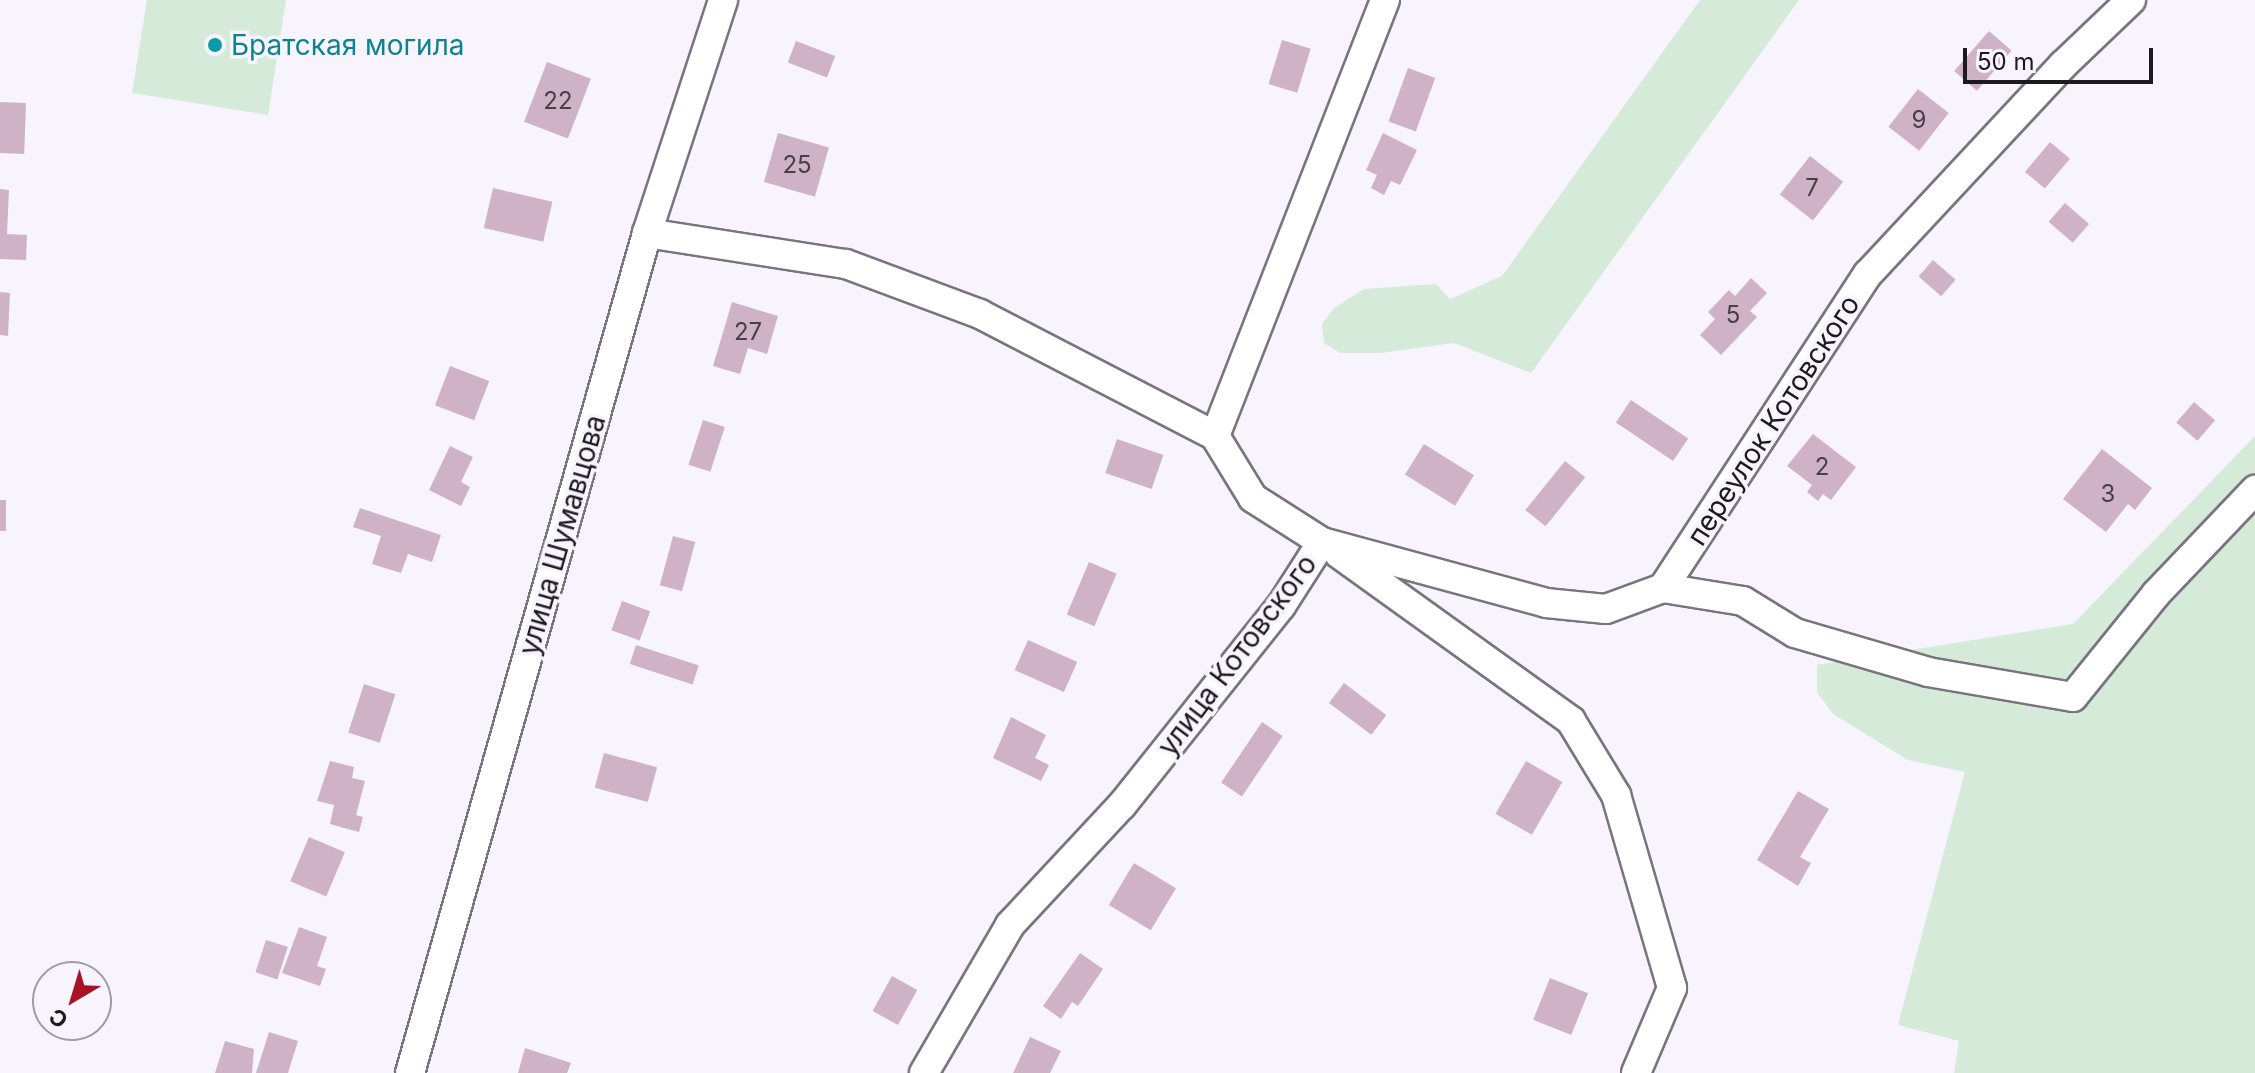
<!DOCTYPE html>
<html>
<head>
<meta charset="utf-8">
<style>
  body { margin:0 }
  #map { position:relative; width:2255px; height:1073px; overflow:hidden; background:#f7f4fe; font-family:Inter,sans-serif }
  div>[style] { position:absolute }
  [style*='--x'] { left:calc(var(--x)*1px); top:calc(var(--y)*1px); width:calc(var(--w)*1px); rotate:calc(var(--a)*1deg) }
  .green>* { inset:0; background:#d5ead8 }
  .building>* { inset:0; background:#d0b2c7; transform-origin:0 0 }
  .roads { filter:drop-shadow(2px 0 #78757e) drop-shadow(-2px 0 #78757e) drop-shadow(0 2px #78757e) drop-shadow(0 -2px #78757e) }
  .street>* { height:28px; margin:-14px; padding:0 14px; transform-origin:14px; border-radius:14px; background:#fff }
  .dots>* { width:22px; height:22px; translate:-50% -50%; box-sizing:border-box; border:4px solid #f7f4fe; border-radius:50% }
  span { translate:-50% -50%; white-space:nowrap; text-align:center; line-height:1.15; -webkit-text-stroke:7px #f7f4fe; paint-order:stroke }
  .number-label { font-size:24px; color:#484048 }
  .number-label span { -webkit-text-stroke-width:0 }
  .culture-label { font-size:28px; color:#0d838f }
  .left { translate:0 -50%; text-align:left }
  .street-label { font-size:28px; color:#1b1a1d }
  .north { position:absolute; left:32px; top:961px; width:80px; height:80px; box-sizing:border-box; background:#f7f4fe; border:2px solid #9f9da4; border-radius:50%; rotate:218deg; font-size:22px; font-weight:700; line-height:32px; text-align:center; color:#1b1a1d }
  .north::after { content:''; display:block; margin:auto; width:28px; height:36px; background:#a91226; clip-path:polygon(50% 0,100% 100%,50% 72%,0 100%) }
  .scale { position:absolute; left:1963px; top:48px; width:190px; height:36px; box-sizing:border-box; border:4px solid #1b1a1d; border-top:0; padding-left:10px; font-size:24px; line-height:28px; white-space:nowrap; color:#1b1a1d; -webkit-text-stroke:6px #f7f4fe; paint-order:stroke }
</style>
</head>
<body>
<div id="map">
  <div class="green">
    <div style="clip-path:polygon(147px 0,286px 0,268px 115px,132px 93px)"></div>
    <div style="clip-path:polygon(1700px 0,1799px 0,1531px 373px,1454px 343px,1380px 353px,1340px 353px,1324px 343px,1322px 324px,1334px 308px,1364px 289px,1436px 284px,1450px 299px,1502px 276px)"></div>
    <div style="clip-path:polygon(2255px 436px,2255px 1073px,1954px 1073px,1959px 1041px,1898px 1025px,1965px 772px,1908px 760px,1833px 714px,1817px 692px,1817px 665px,2073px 624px)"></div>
  </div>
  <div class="building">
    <div style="left:1989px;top:31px;width:30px;height:53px;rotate:41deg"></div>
    <div style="left:1282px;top:40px;width:30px;height:46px;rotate:17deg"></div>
    <div style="left:796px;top:41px;width:42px;height:23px;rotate:21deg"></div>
    <div style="left:547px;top:62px;width:47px;height:64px;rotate:21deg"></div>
    <div style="left:1408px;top:68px;width:29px;height:57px;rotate:20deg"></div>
    <div style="left:1918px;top:89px;width:39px;height:48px;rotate:38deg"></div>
    <div style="left:0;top:102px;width:26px;height:51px;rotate:2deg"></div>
    <div style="left:778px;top:133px;width:53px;height:51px;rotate:16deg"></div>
    <div style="clip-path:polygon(1383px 133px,1417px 150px,1400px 185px,1391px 181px,1384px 195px,1371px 188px,1377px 175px,1366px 170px)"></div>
    <div style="left:2050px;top:142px;width:26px;height:39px;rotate:40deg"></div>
    <div style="left:1810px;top:156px;width:42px;height:49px;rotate:38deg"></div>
    <div style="left:493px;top:188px;width:61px;height:41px;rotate:13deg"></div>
    <div style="clip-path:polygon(0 189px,9px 190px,7px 234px,27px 235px,26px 260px,0 259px)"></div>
    <div style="left:2065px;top:203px;width:32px;height:25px;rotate:41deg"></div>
    <div style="left:1933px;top:260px;width:30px;height:22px;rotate:41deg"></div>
    <div style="clip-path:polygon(1751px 278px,1767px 293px,1750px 311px,1757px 317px,1721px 355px,1700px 335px,1715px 319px,1708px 312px,1729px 290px,1735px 296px)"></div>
    <div style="clip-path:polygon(0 292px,10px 293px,8px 336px,0 335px)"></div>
    <div style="clip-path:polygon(732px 302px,778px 316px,767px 354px,748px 348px,740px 374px,713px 366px)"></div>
    <div style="left:450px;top:366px;width:42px;height:42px;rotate:21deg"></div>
    <div style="left:1631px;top:400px;width:69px;height:27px;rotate:34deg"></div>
    <div style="left:2194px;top:402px;width:28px;height:27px;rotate:41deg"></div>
    <div style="left:703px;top:420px;width:23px;height:47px;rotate:18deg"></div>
    <div style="clip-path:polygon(1813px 434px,1856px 467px,1831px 500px,1823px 494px,1818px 501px,1807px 492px,1812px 485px,1787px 466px)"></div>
    <div style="left:1117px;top:439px;width:49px;height:36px;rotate:19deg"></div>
    <div style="left:1424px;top:444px;width:59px;height:36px;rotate:32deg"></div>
    <div style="clip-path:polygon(450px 446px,473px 457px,461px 482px,470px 487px,461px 506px,429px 490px)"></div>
    <div style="clip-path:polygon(2102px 449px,2152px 488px,2135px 510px,2128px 504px,2106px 532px,2063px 499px)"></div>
    <div style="left:1565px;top:461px;width:26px;height:63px;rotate:39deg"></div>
    <div style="left:0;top:500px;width:6px;height:31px"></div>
    <div style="clip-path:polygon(360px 508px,441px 535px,432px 562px,408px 554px,401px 573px,372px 564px,381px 536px,353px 527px)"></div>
    <div style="left:673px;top:536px;width:23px;height:51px;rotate:15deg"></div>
    <div style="left:1089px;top:562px;width:30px;height:57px;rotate:23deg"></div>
    <div style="left:622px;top:601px;width:30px;height:31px;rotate:20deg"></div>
    <div style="left:1028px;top:640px;width:54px;height:33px;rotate:24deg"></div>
    <div style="left:636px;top:645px;width:66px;height:20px;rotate:18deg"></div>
    <div style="left:1344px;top:683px;width:53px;height:25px;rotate:37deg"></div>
    <div style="left:364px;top:684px;width:33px;height:51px;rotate:18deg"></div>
    <div style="clip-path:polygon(1011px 717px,1046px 735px,1035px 758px,1049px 765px,1041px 781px,993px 758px)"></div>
    <div style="left:1262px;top:722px;width:25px;height:73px;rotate:34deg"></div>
    <div style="left:604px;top:753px;width:55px;height:36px;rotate:15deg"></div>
    <div style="clip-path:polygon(330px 761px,354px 767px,352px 778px,365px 781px,356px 815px,363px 817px,359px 832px,330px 824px,334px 805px,317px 801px)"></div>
    <div style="left:1526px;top:761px;width:42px;height:61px;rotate:30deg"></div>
    <div style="clip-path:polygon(1798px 791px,1829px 809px,1800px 857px,1811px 863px,1798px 886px,1757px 860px)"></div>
    <div style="left:309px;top:837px;width:39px;height:48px;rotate:23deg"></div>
    <div style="left:1134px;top:863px;width:49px;height:49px;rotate:31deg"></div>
    <div style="clip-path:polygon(299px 927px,327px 937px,317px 966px,326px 969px,320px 986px,282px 973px)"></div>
    <div style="left:266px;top:940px;width:23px;height:34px;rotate:18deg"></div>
    <div style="clip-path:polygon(1080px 953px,1103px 969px,1078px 1006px,1072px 1002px,1061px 1019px,1043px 1006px)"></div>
    <div style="left:892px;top:976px;width:29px;height:40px;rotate:29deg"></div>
    <div style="left:1550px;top:978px;width:41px;height:45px;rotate:22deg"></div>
    <div style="clip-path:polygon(269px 1032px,298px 1041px,288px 1073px,256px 1073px)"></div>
    <div style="clip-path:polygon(1030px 1037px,1061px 1051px,1050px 1073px,1013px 1073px)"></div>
    <div style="clip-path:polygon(225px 1041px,254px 1049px,252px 1073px,215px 1073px)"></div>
    <div style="clip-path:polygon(525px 1048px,571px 1063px,567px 1073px,518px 1073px)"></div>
  </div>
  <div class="roads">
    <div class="street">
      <div style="--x:647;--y:233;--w:201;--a:8.9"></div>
      <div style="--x:846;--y:264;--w:143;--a:20.5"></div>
      <div style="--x:980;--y:314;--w:265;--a:27.4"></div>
      <div style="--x:1322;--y:542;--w:232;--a:15.2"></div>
      <div style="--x:1546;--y:603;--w:60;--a:5.7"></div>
      <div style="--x:1606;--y:609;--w:61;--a:-20.2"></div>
      <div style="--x:1663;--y:588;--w:375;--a:-56.9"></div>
      <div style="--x:1868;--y:274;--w:286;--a:-47"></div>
      <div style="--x:2063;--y:65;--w:94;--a:-43.7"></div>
      <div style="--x:1339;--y:554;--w:286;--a:35.7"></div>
      <div style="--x:1571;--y:721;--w:87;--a:58.7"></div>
      <div style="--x:1616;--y:795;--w:201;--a:73.8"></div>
      <div style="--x:1672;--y:988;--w:92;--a:113"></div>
      <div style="--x:1663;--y:588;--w:81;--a:9.2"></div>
      <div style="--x:1743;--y:601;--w:61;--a:31.6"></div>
      <div style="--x:1795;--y:633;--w:139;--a:16.3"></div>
      <div style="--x:1928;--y:672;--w:147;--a:9.8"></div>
      <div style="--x:2073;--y:697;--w:132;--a:-51.1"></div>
      <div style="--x:2156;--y:594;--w:144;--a:-46.4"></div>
      <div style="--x:410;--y:1073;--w:873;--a:-74.24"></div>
      <div style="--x:647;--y:233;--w:245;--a:-71.9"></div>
      <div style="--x:924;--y:1073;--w:171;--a:-59.8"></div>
      <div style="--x:1010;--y:925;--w:164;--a:-47"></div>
      <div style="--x:1122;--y:805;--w:255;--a:-51.4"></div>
      <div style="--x:1281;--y:606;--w:76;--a:-57.4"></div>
      <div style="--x:1322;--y:542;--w:82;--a:-147.5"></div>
      <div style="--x:1253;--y:498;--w:73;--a:-121.5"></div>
      <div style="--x:1215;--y:436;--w:468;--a:-68.7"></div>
    </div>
  </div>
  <div class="dots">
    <div style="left:215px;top:45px;background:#0f9aa8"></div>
  </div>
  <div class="number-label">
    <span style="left:558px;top:101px">22</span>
    <span style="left:1919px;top:120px">9</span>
    <span style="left:797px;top:165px">25</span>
    <span style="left:1812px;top:188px">7</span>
    <span style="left:1733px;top:315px">5</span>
    <span style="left:748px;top:332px">27</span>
    <span style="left:1822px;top:467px">2</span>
    <span style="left:2108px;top:494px">3</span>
  </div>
  <div class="culture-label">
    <span class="left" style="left:231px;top:45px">Братская могила</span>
  </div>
  <div class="street-label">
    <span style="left:1773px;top:420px;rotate:-57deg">переулок Котовского</span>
    <span style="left:562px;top:535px;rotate:-74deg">улица Шумавцова</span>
    <span style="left:1237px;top:655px;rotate:-53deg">улица Котовского</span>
  </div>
  <div class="north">С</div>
  <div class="scale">50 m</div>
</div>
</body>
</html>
